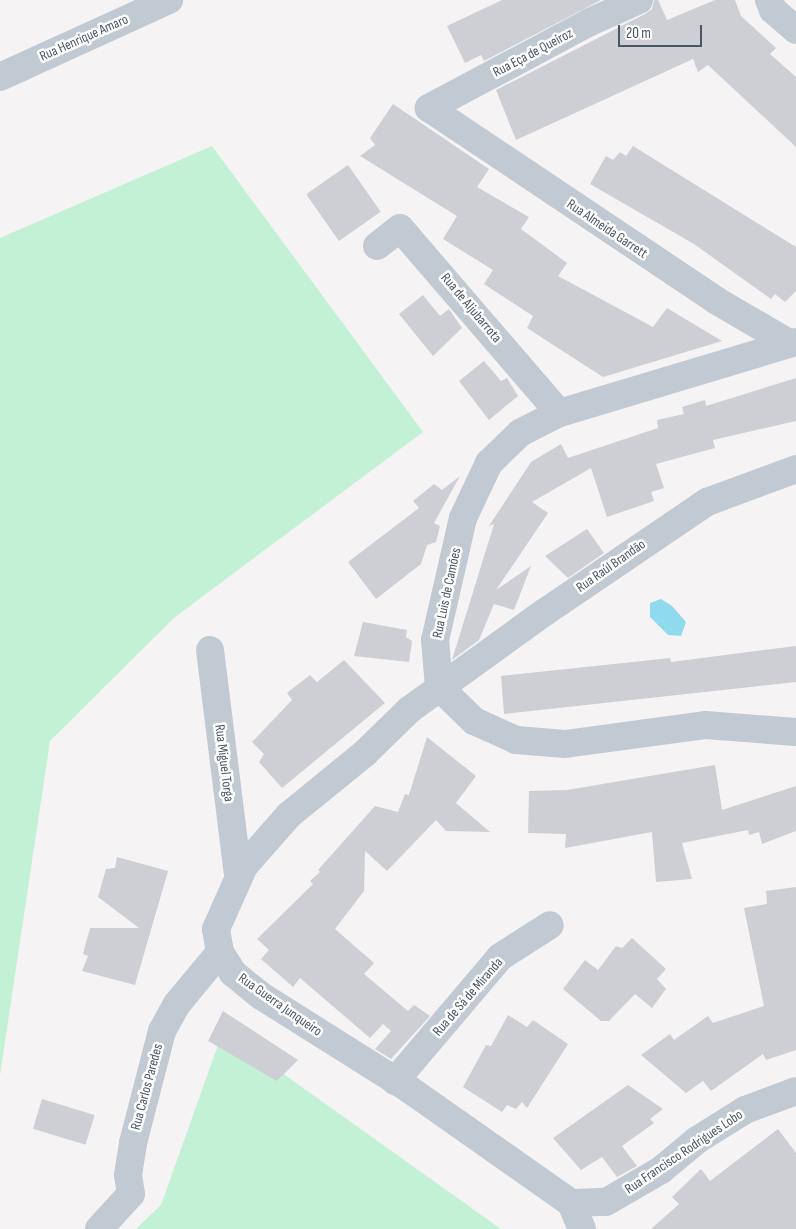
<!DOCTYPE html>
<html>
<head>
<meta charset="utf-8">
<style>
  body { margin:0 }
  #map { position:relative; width:796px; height:1229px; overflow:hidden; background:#f5f3f3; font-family:"Sofia Sans Condensed",sans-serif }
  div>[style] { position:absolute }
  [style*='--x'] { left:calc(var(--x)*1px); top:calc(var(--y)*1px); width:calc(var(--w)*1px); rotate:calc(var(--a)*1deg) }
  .green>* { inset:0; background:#c3f1d5 }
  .water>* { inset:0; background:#90daee }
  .building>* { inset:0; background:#cdcfd5; transform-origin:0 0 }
  .street>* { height:28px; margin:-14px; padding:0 14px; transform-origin:14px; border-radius:14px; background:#c1cad2 }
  span { translate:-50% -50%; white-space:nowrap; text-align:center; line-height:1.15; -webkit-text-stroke:5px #fff; paint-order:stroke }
  .street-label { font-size:14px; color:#4a5661 }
  .scale { position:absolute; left:618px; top:25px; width:84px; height:22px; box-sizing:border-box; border:2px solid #4a5661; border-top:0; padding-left:6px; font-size:15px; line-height:18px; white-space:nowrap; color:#4a5661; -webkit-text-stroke:4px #fff; paint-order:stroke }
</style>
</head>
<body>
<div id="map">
  <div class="green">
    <div style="clip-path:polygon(212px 146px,423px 432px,175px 617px,50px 741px,0 1075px,0 238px)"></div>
    <div style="clip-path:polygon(223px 1031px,501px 1229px,136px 1229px,161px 1205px)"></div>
  </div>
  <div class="water">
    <div style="clip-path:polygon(661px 599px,672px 606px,686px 622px,681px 636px,668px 635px,650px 617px,650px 603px)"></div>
  </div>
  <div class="building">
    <div style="clip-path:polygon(502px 0,601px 0,484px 61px,481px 55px,465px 63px,447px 26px)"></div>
    <div style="clip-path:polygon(654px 0,658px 0,667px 20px,715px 0,735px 0,741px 16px,776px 48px,770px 54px,796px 77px,796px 147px,708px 65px,698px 72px,693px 59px,516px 140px,496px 90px,645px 14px,652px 9px)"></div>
    <div style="clip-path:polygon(393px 104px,489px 169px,477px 187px,529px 217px,521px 229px,567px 263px,558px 276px,653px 327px,667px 308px,722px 341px,603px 377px,527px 328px,533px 316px,484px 284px,493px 270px,443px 239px,457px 216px,360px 156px,375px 145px,370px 138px)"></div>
    <div style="clip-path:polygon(633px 146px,796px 247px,796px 291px,785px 302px,775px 294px,771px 299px,694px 244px,590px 184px,606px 156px,613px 160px,620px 152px,626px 156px)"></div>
    <div style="left:348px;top:165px;width:57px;height:51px;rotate:55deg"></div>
    <div style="clip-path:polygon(423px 295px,440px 316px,449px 309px,462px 328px,433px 356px,399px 314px)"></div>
    <div style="clip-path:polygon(484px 361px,501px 381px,507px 378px,518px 396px,489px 420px,459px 381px)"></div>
    <div style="clip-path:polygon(796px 378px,796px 421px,713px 440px,715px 448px,656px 464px,664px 488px,651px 492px,654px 501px,607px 517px,591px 468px,532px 502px,548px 513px,496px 590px,531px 566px,514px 610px,494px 604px,479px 640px,452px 660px,494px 524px,489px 526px,531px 462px,561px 444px,568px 458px,658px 428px,657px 420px,684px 414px,682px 407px,705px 400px,706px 406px)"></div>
    <div style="clip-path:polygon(460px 476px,434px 523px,440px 526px,436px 542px,427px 545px,421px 564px,376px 599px,348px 562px,419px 508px,413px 501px,434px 484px,442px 490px)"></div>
    <div style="clip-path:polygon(587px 529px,604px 553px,568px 578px,545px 556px)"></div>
    <div style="clip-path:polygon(363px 622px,407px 630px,406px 637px,412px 641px,409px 662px,354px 656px)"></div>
    <div style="clip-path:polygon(796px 646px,796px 682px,504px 714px,501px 676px,670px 658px,671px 662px)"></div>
    <div style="clip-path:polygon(344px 660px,385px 703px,282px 788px,259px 762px,264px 754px,252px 742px,292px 700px,287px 693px,310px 675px,317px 682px)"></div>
    <div style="clip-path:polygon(427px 737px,476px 776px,456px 803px,490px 832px,446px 831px,436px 820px,387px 871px,365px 851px,364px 891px,335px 929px,374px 963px,364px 974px,408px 1011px,414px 1005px,430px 1016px,391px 1059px,375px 1049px,391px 1031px,383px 1024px,370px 1038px,300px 978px,293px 987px,261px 959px,269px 950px,257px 939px,313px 884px,310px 881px,320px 872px,318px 870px,375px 806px,398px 812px,405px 794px,409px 795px)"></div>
    <div style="clip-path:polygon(715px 765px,722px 810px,796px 786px,796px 831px,762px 844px,759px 832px,749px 835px,748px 830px,682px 843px,692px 879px,656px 882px,652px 832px,565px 848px,566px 834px,528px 833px,529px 791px,567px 790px)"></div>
    <div style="clip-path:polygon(117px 857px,168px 871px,135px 985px,82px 971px,88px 956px,83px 954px,90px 928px,139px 928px,98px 897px,106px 869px,115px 868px)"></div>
    <div style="clip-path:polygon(796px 887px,796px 1050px,766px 1060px,763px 1054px,711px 1091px,703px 1081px,686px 1093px,641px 1055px,670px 1034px,674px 1040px,708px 1016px,713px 1023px,764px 1006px,744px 908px,767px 904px,766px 891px)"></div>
    <div style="clip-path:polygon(632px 938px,666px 969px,657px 979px,666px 989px,652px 1008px,635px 994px,609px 1021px,601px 1021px,563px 989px,585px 960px,598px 970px,616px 946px,622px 948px)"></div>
    <div style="clip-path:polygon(223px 1011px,298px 1060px,277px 1081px,208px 1041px)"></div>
    <div style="clip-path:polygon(508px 1015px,527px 1027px,533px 1020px,568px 1044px,527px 1108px,522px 1102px,516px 1109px,507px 1105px,502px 1112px,463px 1087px,486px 1045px,491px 1046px)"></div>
    <div style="clip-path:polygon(628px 1085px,663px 1109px,650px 1119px,654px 1123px,622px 1146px,637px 1166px,617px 1177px,602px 1157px,581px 1170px,553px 1138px)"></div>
    <div style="left:42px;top:1099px;width:55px;height:31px;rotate:17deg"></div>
    <div style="clip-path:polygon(778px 1129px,796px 1153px,796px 1229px,651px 1229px,679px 1204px,672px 1197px,701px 1169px,710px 1181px)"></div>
  </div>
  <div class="street">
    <div style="--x:639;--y:0;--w:54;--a:155.8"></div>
    <div style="--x:590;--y:22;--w:183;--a:151.9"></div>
    <div style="--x:429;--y:108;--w:347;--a:33.8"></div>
    <div style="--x:717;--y:301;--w:83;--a:30.3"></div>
    <div style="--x:769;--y:0;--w:11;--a:68"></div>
    <div style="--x:773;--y:10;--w:30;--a:41"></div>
    <div style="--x:0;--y:77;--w:186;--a:-24.5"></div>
    <div style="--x:377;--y:246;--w:29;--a:-38"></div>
    <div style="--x:400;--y:228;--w:244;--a:49.3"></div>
    <div style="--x:796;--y:342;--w:247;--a:163.3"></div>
    <div style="--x:559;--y:413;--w:44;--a:152.9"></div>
    <div style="--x:520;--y:433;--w:43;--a:135.9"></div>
    <div style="--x:489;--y:463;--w:61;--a:115.3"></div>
    <div style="--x:463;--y:518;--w:125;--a:102.9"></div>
    <div style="--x:435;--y:640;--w:47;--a:85.1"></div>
    <div style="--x:439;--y:687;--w:49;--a:44.2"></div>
    <div style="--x:474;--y:721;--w:46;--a:24.3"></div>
    <div style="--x:516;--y:740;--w:49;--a:4.7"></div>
    <div style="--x:565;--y:744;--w:141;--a:-7.7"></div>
    <div style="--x:705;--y:725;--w:91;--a:4.4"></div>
    <div style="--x:210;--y:650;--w:228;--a:82.9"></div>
    <div style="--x:395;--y:1081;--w:162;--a:-49.7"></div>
    <div style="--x:500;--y:957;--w:59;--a:-32.6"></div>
    <div style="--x:571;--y:1203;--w:35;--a:-2"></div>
    <div style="--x:606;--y:1202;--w:64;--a:-30.2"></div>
    <div style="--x:661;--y:1170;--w:47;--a:-39.8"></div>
    <div style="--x:697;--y:1140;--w:57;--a:-32"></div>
    <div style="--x:745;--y:1110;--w:54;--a:-20.4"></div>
    <div style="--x:99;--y:1229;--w:47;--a:-47.6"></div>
    <div style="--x:131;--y:1194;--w:19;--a:-99"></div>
    <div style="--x:128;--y:1175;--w:32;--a:-81"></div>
    <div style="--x:133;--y:1143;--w:116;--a:-75.5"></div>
    <div style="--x:162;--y:1031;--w:31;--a:-61"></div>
    <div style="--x:177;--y:1004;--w:67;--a:-50.4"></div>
    <div style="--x:582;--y:1229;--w:28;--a:-113"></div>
    <div style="--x:571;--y:1203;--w:198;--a:-144.9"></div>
    <div style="--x:409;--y:1089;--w:176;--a:-147.8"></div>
    <div style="--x:260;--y:995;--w:35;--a:-141"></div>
    <div style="--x:233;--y:973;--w:25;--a:-122"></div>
    <div style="--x:220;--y:952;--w:23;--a:-100"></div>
    <div style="--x:216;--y:929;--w:69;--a:-66"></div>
    <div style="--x:244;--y:866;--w:68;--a:-48.6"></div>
    <div style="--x:289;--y:815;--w:98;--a:-39.2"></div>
    <div style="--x:365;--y:753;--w:62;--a:-44.3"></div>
    <div style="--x:409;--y:710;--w:168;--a:-35.8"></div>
    <div style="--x:545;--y:612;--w:196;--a:-34.2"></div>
    <div style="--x:707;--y:502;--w:95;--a:-20.3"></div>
  </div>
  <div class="street-label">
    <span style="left:84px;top:38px;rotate:-24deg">Rua Henrique Amaro</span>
    <span style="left:533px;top:53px;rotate:-28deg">Rua Eça de Queiroz</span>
    <span style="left:607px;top:229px;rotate:34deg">Rua Almeida Garrett</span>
    <span style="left:471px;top:308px;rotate:50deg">Rua de Aljubarrota</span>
    <span style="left:611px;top:566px;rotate:-35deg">Rua Raúl Brandão</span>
    <span style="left:447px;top:593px;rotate:-78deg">Rua Luis de Camões</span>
    <span style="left:224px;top:763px;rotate:83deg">Rua Miguel Torga</span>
    <span style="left:468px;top:997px;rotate:-49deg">Rua de Sá de Miranda</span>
    <span style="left:280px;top:1005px;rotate:35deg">Rua Guerra Junqueiro</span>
    <span style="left:147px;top:1087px;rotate:-75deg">Rua Carlos Paredes</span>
    <span style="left:684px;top:1152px;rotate:-34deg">Rua Francisco Rodrigues Lobo</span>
  </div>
  <div class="scale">20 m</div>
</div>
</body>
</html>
